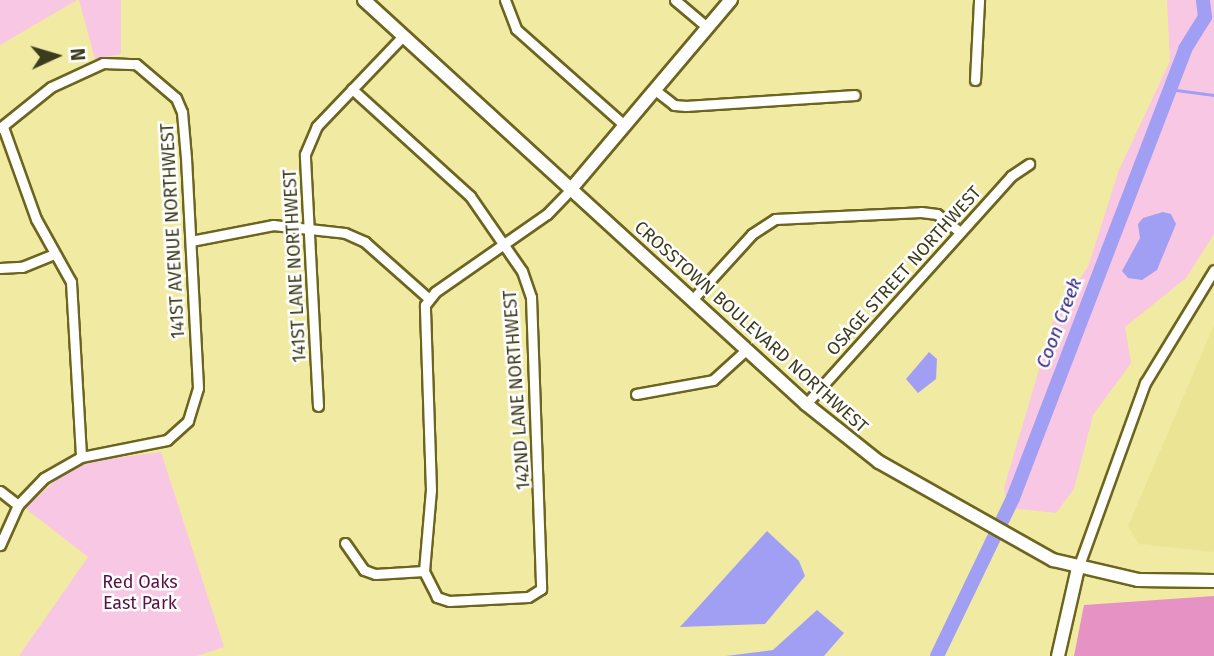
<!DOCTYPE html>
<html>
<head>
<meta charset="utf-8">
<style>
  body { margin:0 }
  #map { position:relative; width:1214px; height:656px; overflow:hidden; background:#f0eaa3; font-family:"Fira Sans",sans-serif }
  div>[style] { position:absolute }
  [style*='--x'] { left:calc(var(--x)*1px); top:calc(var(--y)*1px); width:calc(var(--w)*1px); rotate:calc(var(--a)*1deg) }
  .built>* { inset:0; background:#ebe494 }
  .green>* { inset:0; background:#f8c7e3 }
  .forest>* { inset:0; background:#e792c4 }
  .water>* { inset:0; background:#a19ff3 }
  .stream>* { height:2.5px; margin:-1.25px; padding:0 1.25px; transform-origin:1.25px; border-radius:1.25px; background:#a19ff3 }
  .river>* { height:14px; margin:-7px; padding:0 7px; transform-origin:7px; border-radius:7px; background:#a19ff3 }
  .roads { filter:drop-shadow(2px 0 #6c651f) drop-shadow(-2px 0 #6c651f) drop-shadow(0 2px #6c651f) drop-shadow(0 -2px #6c651f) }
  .street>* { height:9px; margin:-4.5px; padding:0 4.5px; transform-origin:4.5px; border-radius:4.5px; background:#fff }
  .secondary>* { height:12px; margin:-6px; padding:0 6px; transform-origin:6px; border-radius:6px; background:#fff }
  span { translate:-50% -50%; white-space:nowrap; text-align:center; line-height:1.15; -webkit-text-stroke:5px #fff; paint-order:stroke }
  .street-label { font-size:18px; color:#3d3b1e }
  .park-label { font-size:18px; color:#5c1144 }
  .water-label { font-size:19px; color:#392988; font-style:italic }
  .north { position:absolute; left:21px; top:21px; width:70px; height:70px; -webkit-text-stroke:5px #fff; paint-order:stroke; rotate:86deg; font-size:19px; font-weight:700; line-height:28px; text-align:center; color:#3d3b1e }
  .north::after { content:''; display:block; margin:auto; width:24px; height:32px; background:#3d3b1e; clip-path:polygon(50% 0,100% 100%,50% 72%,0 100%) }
</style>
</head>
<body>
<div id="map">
  <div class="built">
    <div style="clip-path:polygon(1214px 325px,1214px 552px,1139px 544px,1128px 526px)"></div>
  </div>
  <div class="green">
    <div style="clip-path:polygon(0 0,77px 0,0 45px)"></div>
    <div style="clip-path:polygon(79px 0,121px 0,121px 54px,95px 59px)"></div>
    <div style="clip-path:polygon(1167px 0,1214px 0,1214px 234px,1186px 278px,1125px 327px,1131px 363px,1093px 415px,1074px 489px,1056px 513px,1008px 508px,1004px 488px,1056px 312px,1088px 267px,1119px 170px,1170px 61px)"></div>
    <div style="clip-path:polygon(161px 452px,224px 647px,197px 656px,19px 656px,88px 557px,25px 508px,67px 470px,91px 461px)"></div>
  </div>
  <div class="forest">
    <div style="clip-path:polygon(1214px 596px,1214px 656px,1074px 656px,1084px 605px)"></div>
  </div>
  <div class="water">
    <div style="clip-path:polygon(1163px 212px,1171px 214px,1176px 224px,1157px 270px,1142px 280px,1128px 278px,1122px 271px,1140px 238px,1138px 224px,1143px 218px)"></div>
    <div style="clip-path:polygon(929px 352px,937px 359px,936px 379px,918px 393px,906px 379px)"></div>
    <div style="clip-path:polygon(767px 531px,799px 561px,805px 576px,765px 624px,680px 627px)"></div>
    <div style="clip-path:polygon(817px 610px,844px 633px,824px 656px,726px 656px,773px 650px)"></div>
  </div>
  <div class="stream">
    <div style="--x:1169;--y:89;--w:45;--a:7.6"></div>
  </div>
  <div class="river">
    <div style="--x:937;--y:656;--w:175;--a:-64.3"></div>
    <div style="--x:1013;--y:498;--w:481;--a:-69"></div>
    <div style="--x:1185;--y:49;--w:38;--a:-58"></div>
    <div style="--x:1205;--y:17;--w:17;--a:-97"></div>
  </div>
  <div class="roads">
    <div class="street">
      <div style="--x:505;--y:0;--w:31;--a:69"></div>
      <div style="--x:516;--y:29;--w:143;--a:41.6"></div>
      <div style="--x:675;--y:0;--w:42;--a:40.2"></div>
      <div style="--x:975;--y:80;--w:80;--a:-87.1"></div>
      <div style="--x:352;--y:89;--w:159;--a:42.2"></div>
      <div style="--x:470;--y:196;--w:91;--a:55.3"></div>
      <div style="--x:522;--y:271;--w:28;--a:71"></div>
      <div style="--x:531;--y:297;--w:292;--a:88"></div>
      <div style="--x:541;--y:589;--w:15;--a:148"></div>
      <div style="--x:528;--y:597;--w:79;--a:177.1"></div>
      <div style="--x:449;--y:601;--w:13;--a:-162"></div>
      <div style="--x:437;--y:597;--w:29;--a:-117"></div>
      <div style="--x:655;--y:90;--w:24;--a:38"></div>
      <div style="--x:674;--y:105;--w:12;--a:5"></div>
      <div style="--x:686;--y:106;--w:169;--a:-3.7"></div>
      <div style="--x:3;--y:127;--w:98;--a:70.3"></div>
      <div style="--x:36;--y:219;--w:72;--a:60.9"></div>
      <div style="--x:71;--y:282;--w:175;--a:86.7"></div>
      <div style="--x:0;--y:128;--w:65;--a:-38.8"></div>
      <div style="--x:51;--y:87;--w:57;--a:-24.8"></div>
      <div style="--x:103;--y:63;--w:33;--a:2"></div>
      <div style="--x:136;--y:64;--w:52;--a:40.4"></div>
      <div style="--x:176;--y:98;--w:15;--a:67"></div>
      <div style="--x:182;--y:112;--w:46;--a:85"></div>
      <div style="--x:186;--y:158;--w:230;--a:87"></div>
      <div style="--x:198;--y:388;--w:34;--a:107"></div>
      <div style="--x:188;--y:421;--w:28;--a:138"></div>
      <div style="--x:167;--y:440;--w:88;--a:168.8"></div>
      <div style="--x:81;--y:457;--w:43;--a:150.4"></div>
      <div style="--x:44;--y:478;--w:37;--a:134"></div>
      <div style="--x:18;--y:505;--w:44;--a:114.2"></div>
      <div style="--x:191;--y:241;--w:84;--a:-11"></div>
      <div style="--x:273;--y:225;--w:72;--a:6.3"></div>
      <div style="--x:345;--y:233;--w:22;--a:24"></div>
      <div style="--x:365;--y:242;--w:84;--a:41.6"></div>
      <div style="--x:0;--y:268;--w:22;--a:-3"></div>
      <div style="--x:22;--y:267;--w:35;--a:-22"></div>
      <div style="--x:692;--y:300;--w:89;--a:-47.7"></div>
      <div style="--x:752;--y:234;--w:27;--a:-33"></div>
      <div style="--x:775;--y:219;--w:146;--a:-2.7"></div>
      <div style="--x:921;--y:212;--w:16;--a:7"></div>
      <div style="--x:937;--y:214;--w:29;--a:38"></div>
      <div style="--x:636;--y:394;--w:78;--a:-10.3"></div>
      <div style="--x:713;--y:380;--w:45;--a:-42.3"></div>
      <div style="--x:806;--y:404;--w:307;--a:-48"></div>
      <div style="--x:1011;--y:176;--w:22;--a:-34"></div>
      <div style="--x:318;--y:406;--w:252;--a:-93"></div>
      <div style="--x:305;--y:154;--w:30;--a:-67"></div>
      <div style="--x:317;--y:126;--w:124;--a:-46.3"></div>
      <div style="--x:0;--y:491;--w:23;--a:38"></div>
      <div style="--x:345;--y:543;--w:33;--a:55"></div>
      <div style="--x:364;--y:570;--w:12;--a:20"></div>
      <div style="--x:375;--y:574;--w:49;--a:-3.5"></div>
      <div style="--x:1078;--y:568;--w:197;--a:-70.1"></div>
      <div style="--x:1145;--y:383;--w:132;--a:-58.6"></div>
      <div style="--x:424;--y:571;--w:81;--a:-85.1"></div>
      <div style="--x:431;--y:490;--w:185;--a:-91.9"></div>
      <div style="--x:425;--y:305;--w:16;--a:-52"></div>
      <div style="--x:435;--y:292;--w:136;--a:-34.9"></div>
      <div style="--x:547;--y:214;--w:35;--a:-46"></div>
    </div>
    <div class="secondary">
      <div style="--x:364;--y:0;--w:599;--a:42.43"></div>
      <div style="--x:806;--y:404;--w:93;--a:38.5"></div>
      <div style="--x:879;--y:462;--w:200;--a:29.4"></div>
      <div style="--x:1053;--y:560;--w:87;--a:13.2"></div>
      <div style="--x:1138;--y:580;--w:76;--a:0.8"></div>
      <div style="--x:571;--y:189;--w:248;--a:-49.8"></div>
      <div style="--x:1058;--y:656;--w:90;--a:-77.2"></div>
    </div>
  </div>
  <div class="street-label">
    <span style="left:173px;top:231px;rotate:-93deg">141ST AVENUE NORTHWEST</span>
    <span style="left:295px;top:266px;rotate:-93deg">141ST LANE NORTHWEST</span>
    <span style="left:904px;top:271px;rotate:-48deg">OSAGE STREET NORTHWEST</span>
    <span style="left:751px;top:327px;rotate:42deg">CROSSTOWN BOULEVARD NORTHWEST</span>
    <span style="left:517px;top:390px;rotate:-94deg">142ND LANE NORTHWEST</span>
  </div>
  <div class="park-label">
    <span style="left:140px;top:593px">Red Oaks<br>East Park</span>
  </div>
  <div class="water-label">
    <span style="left:1059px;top:323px;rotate:-69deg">Coon Creek</span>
  </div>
  <div class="north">N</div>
</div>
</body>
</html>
